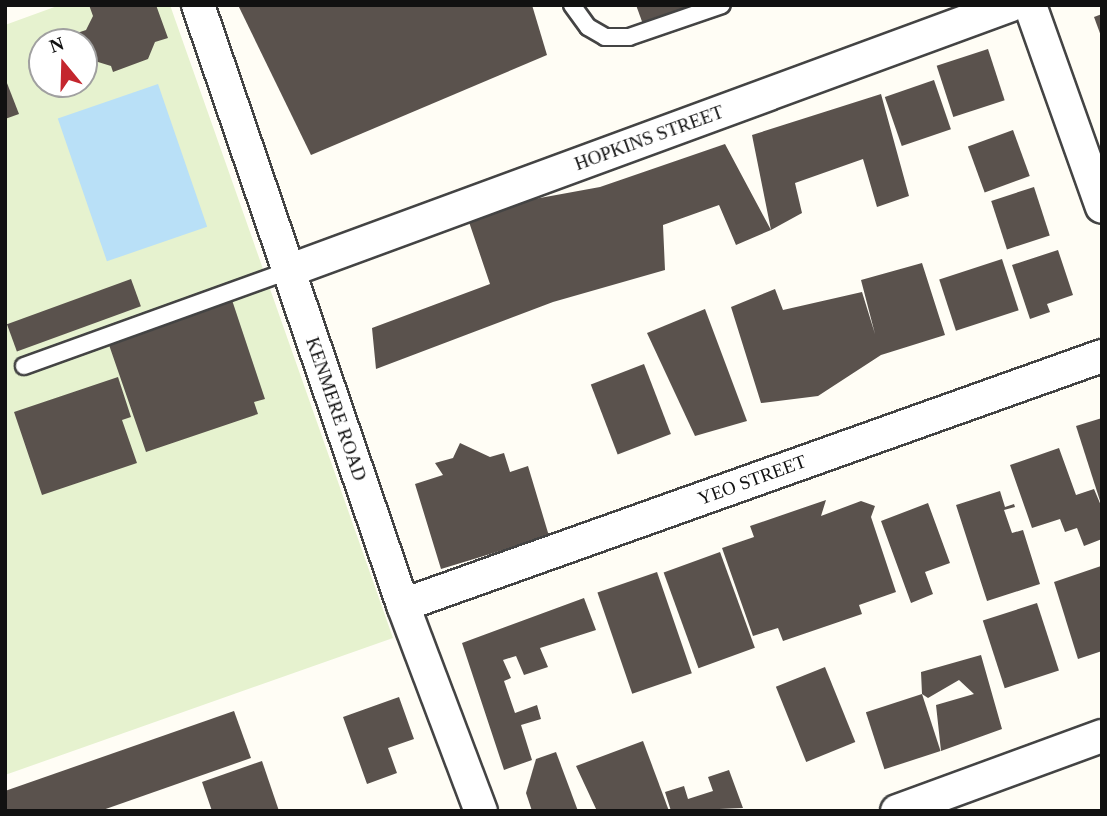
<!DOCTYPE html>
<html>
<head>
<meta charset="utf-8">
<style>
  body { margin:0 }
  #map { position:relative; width:1107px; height:816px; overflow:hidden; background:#fffdf5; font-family:"Times New Roman",serif }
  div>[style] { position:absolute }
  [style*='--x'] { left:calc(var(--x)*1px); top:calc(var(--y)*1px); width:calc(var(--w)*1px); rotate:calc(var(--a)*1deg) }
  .pitch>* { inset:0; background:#e6f2cf }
  .water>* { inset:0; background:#b9e0f7; transform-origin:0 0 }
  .building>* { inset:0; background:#5a524d; transform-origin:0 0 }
  .roads { filter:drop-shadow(2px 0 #444) drop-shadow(-2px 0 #444) drop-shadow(0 2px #444) drop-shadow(0 -2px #444) }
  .lane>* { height:16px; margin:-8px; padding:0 8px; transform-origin:8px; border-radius:8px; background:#fff }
  .street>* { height:32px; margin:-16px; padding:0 16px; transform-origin:16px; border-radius:16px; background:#fff }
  span { translate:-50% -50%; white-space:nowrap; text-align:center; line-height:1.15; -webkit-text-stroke:7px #fff; paint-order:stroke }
  .street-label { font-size:19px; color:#111 }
  .frame { position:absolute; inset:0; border:7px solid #111; pointer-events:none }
  .north { position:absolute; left:28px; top:28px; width:70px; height:70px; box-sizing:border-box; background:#fff; border:2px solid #a0a0a0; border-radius:50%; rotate:341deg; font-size:19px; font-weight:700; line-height:28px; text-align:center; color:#111 }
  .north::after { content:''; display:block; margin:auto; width:24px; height:32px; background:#c4262e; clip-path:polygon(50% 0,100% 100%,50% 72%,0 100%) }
</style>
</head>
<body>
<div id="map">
  <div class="pitch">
    <div style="clip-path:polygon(evenodd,60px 5px,170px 5px,393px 638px,5px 775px,5px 25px,60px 5px,42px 42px,84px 42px,84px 84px,42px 84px,42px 42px)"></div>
  </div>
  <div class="water">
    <div style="left:158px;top:84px;width:151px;height:106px;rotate:71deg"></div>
  </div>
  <div class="building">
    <div style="clip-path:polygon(89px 5px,156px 5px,168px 38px,155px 42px,148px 59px,113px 72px,111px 66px,98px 62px,89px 65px,84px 42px,80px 42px,77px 33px,86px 30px,93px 16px)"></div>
    <div style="clip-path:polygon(238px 5px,532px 5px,547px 55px,311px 155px)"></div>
    <div style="clip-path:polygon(636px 5px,735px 5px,735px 6px,648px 38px)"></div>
    <div style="clip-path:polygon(1102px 14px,1102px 36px,1101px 36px,1094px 17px)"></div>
    <div style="left:988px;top:49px;width:54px;height:54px;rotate:72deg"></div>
    <div style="clip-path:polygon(5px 78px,19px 114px,5px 119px)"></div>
    <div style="left:934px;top:80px;width:52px;height:52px;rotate:71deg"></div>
    <div style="clip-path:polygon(881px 94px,909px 196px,877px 207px,863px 159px,795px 183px,802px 213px,771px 230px,752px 135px)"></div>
    <div style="left:1013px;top:130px;width:49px;height:48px;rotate:70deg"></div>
    <div style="clip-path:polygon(725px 144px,771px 230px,736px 245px,719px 205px,663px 225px,665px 270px,553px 302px,376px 369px,372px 328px,490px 284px,469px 222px,518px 202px,600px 187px)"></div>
    <div style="left:1034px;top:187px;width:51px;height:45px;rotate:72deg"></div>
    <div style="clip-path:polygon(1058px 250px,1073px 295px,1047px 304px,1050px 312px,1030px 319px,1012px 265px)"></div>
    <div style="left:1002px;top:259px;width:54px;height:66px;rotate:72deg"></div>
    <div style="clip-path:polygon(922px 263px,945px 335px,881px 355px,818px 396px,761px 403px,731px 307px,775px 289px,783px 310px,862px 292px,875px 334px,861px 280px)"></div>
    <div style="left:131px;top:279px;width:29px;height:132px;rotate:70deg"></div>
    <div style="clip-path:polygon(232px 300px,265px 399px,254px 402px,258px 414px,146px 452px,108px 342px)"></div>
    <div style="clip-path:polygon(705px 309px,747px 421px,695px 436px,647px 333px)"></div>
    <div style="left:644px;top:364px;width:75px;height:57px;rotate:69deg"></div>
    <div style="clip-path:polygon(118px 377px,131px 417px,122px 420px,137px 463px,42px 495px,14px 412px)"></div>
    <div style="clip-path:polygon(1102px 418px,1102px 504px,1101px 504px,1076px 426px)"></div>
    <div style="clip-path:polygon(460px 443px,490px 457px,504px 453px,510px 472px,528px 466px,549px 536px,441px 569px,415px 484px,443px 475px,435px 463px,453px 458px)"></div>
    <div style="clip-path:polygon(1059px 448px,1076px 495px,1094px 489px,1102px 508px,1102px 539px,1084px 546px,1077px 528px,1065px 532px,1060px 519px,1032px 528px,1010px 465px)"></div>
    <div style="clip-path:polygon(1000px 491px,1005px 507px,1014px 504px,1015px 507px,1004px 510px,1012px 533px,1023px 530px,1040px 584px,987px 601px,956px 505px)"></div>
    <div style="clip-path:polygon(826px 500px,821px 516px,861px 501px,875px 506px,871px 517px,896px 592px,859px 605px,862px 614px,783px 641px,778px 628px,753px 636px,722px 548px,754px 537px,750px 526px)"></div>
    <div style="clip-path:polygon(928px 503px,950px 563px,925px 572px,933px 594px,911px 603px,881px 521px)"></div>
    <div style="left:720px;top:552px;width:102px;height:60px;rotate:70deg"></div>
    <div style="clip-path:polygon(1101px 566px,1102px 651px,1078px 659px,1054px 582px)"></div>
    <div style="left:657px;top:572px;width:107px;height:63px;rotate:71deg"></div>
    <div style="clip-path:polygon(584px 598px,596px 630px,540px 648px,548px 667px,524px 675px,516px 656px,503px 660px,511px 678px,504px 681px,515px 713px,537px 705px,541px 719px,521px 725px,532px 760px,504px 770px,462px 643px)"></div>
    <div style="left:1037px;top:603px;width:71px;height:57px;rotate:72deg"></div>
    <div style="clip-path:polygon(981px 655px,1002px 729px,941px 751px,936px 705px,974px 694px,959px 680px,928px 698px,922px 694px,921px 672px)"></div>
    <div style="left:825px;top:667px;width:81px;height:53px;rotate:68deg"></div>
    <div style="left:922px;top:694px;width:60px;height:59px;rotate:72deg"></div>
    <div style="clip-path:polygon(399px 697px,414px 739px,388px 748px,397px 773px,367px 784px,343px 717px)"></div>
    <div style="clip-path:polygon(234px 711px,251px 758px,100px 811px,5px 811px,5px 791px)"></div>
    <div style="clip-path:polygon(643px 741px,669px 811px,597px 811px,576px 766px)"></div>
    <div style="clip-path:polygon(556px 752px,578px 811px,532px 811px,526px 793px,536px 759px)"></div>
    <div style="clip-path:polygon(262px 761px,279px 811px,212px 811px,202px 782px)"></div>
    <div style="clip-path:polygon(729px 770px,743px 808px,671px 811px,665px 792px,684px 786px,688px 799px,713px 791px,708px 777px)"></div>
  </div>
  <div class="roads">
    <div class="lane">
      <div style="--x:572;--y:5;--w:27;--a:54"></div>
      <div style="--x:588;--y:27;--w:20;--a:30"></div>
      <div style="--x:605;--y:37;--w:24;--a:0"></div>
      <div style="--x:629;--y:37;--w:98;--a:-19"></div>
      <div style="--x:24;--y:366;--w:281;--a:-19.8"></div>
    </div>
    <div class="street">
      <div style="--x:198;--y:5;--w:634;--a:71.14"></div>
      <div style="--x:403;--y:605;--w:220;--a:69.3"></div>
      <div style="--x:1030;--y:5;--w:214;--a:70.4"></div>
      <div style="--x:288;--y:271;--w:770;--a:-20.2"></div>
      <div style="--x:403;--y:605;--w:742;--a:-19.61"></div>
      <div style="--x:897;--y:811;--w:218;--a:-20.1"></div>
    </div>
  </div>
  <div class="street-label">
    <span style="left:649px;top:138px;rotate:-20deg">HOPKINS STREET</span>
    <span style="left:336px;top:409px;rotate:71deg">KENMERE ROAD</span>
    <span style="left:752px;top:480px;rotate:-20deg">YEO STREET</span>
  </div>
  <div class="frame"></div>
  <div class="north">N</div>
</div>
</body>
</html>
